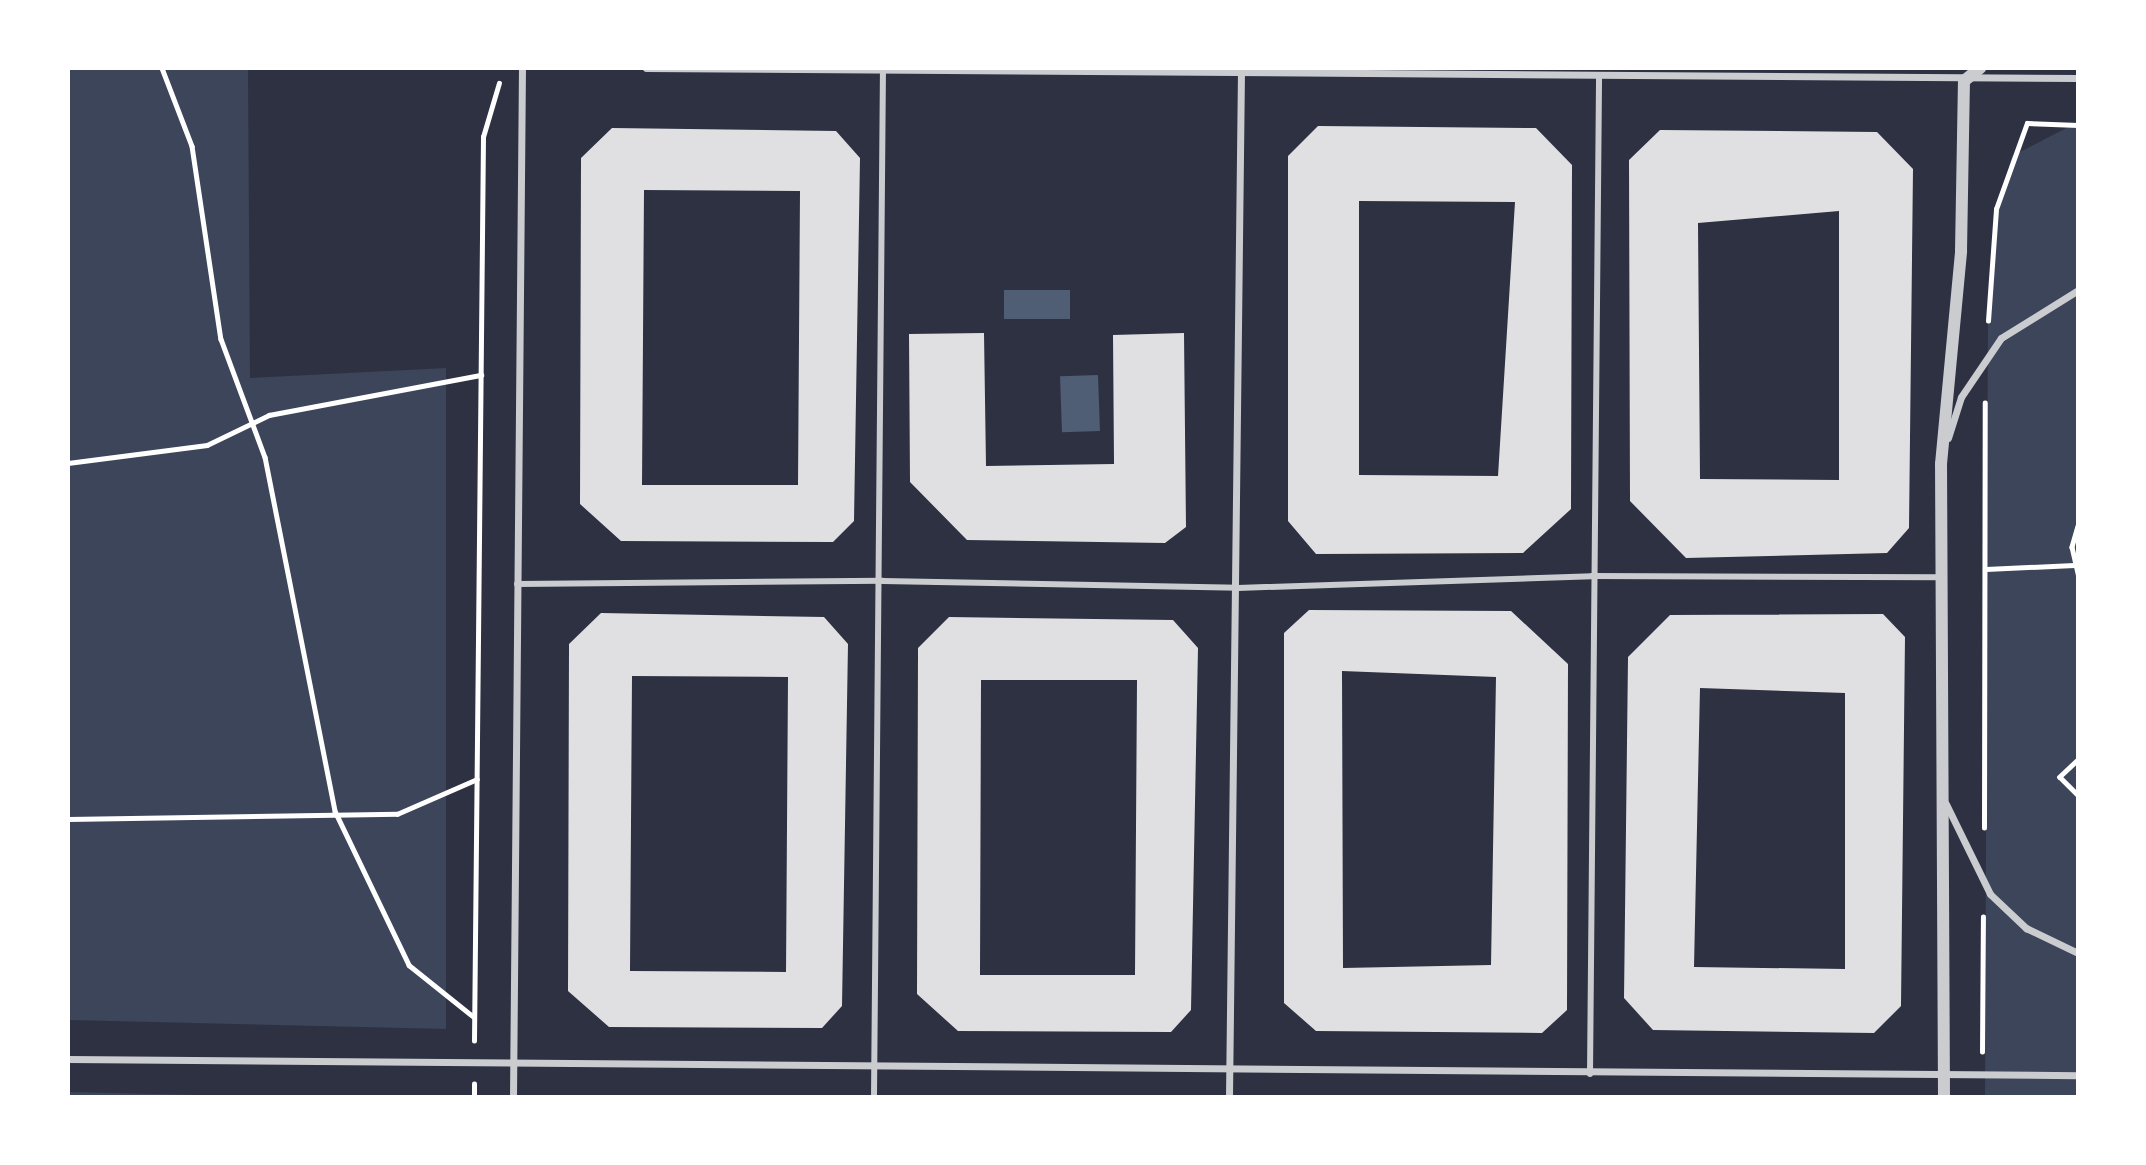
<!DOCTYPE html>
<html>
<head>
<meta charset="utf-8">
<style>
  body { margin:0 }
  #map { position:relative; width:2146px; height:1165px; overflow:hidden; background:#2d3142; font-family:Signika,sans-serif }
  div>[style] { position:absolute }
  [style*='--x'] { left:calc(var(--x)*1px); top:calc(var(--y)*1px); width:calc(var(--w)*1px); rotate:calc(var(--a)*1deg) }
  .green>* { inset:0; background:#3c4559 }
  .water>* { inset:0; background:#4f5d75; transform-origin:0 0 }
  .building>* { inset:0; background:#e0e0e3 }
  .path>* { height:4.5px; margin:-2.25px; padding:0 2.25px; transform-origin:2.25px; border-radius:2.25px; background:#fff }
  .pedestrian>* { height:6px; margin:-3px; padding:0 3px; transform-origin:3px; border-radius:3px; background:#caccd0 }
  .minor>* { height:7px; margin:-3.5px; padding:0 3.5px; transform-origin:3.5px; border-radius:3.5px; background:#caccd0 }
  .tertiary>* { height:12px; margin:-6px; padding:0 6px; transform-origin:6px; border-radius:6px; background:#caccd0 }
  span { translate:-50% -50%; white-space:nowrap; text-align:center; line-height:1.15; -webkit-text-stroke:5px #fff; paint-order:stroke }
  .frame { position:absolute; inset:0; border:70px solid #fff; pointer-events:none }
</style>
</head>
<body>
<div id="map">
  <div class="green">
    <div style="clip-path:polygon(68px 68px,248px 68px,250px 378px,446px 368px,446px 1029px,68px 1020px)"></div>
    <div style="clip-path:polygon(2078px 122px,2078px 1097px,1985px 1097px,1988px 300px,1996px 211px,2012px 156px)"></div>
    <div style="clip-path:polygon(68px 1092px,247px 1096px,247px 1097px,68px 1097px)"></div>
  </div>
  <div class="water">
    <div style="left:1004px;top:290px;width:66px;height:29px"></div>
    <div style="left:1098px;top:375px;width:56px;height:38px;rotate:88deg"></div>
  </div>
  <div class="building">
    <div style="clip-path:polygon(evenodd,1318px 126px,1536px 128px,1572px 165px,1571px 509px,1523px 553px,1316px 554px,1288px 521px,1288px 156px,1318px 126px,1359px 201px,1515px 202px,1498px 476px,1359px 475px,1359px 201px)"></div>
    <div style="clip-path:polygon(evenodd,612px 128px,836px 131px,860px 158px,854px 521px,833px 542px,621px 541px,580px 504px,581px 158px,612px 128px,644px 190px,800px 191px,798px 485px,642px 485px,644px 190px)"></div>
    <div style="clip-path:polygon(evenodd,1660px 130px,1877px 132px,1913px 169px,1909px 528px,1887px 553px,1686px 558px,1630px 501px,1629px 160px,1660px 130px,1839px 211px,1839px 480px,1700px 479px,1698px 223px,1839px 211px)"></div>
    <div style="clip-path:polygon(984px 333px,986px 466px,1114px 464px,1113px 335px,1184px 333px,1186px 527px,1165px 543px,967px 540px,910px 482px,909px 334px)"></div>
    <div style="clip-path:polygon(evenodd,1309px 610px,1511px 611px,1568px 664px,1567px 1010px,1542px 1033px,1316px 1031px,1284px 1003px,1284px 633px,1309px 610px,1342px 671px,1496px 677px,1491px 965px,1343px 968px,1342px 671px)"></div>
    <div style="clip-path:polygon(evenodd,601px 613px,824px 617px,848px 644px,842px 1006px,822px 1028px,609px 1027px,568px 991px,569px 644px,601px 613px,632px 676px,788px 677px,786px 972px,630px 971px,632px 676px)"></div>
    <div style="clip-path:polygon(evenodd,1883px 614px,1905px 637px,1901px 1006px,1874px 1033px,1653px 1030px,1624px 998px,1628px 657px,1670px 615px,1883px 614px,1700px 688px,1845px 693px,1845px 969px,1694px 967px,1700px 688px)"></div>
    <div style="clip-path:polygon(evenodd,949px 617px,1173px 620px,1198px 648px,1191px 1010px,1171px 1032px,958px 1031px,917px 994px,918px 648px,949px 617px,981px 680px,1137px 680px,1135px 975px,980px 975px,981px 680px)"></div>
  </div>
  <div class="path">
    <div style="--x:162;--y:68;--w:84;--a:69"></div>
    <div style="--x:192;--y:146;--w:195;--a:81.5"></div>
    <div style="--x:221;--y:339;--w:126;--a:69.6"></div>
    <div style="--x:265;--y:457;--w:361;--a:78.8"></div>
    <div style="--x:335;--y:811;--w:171;--a:64.3"></div>
    <div style="--x:409;--y:965;--w:83;--a:38.7"></div>
    <div style="--x:1988;--y:321;--w:112;--a:-85.9"></div>
    <div style="--x:1996;--y:209;--w:91;--a:-70.2"></div>
    <div style="--x:2027;--y:123;--w:51;--a:2.2"></div>
    <div style="--x:68;--y:463;--w:140;--a:-7.4"></div>
    <div style="--x:207;--y:445;--w:69;--a:-25.8"></div>
    <div style="--x:269;--y:415;--w:216;--a:-10.7"></div>
    <div style="--x:2078;--y:526;--w:22;--a:106"></div>
    <div style="--x:2072;--y:547;--w:28;--a:77"></div>
    <div style="--x:1986;--y:569;--w:88;--a:-2.6"></div>
    <div style="--x:2078;--y:760;--w:25;--a:137"></div>
    <div style="--x:2060;--y:777;--w:25;--a:45"></div>
    <div style="--x:68;--y:819;--w:329;--a:-0.9"></div>
    <div style="--x:397;--y:814;--w:87;--a:-23.6"></div>
    <div style="--x:1984;--y:828;--w:425;--a:-89.9"></div>
    <div style="--x:474;--y:1041;--w:904;--a:-89.43"></div>
    <div style="--x:483;--y:137;--w:56;--a:-73.5"></div>
    <div style="--x:1982;--y:1052;--w:135;--a:-89.6"></div>
    <div style="--x:474;--y:1097;--w:13;--a:-90"></div>
  </div>
  <div class="pedestrian">
    <div style="--x:517;--y:584;--w:366;--a:-0.5"></div>
    <div style="--x:883;--y:581;--w:355;--a:1.1"></div>
    <div style="--x:1238;--y:588;--w:354;--a:-1.9"></div>
    <div style="--x:1592;--y:576;--w:350;--a:0.2"></div>
    <div style="--x:1590;--y:1074;--w:995;--a:-89.48"></div>
    <div style="--x:874;--y:1097;--w:1025;--a:-89.5"></div>
  </div>
  <div class="minor">
    <div style="--x:646;--y:68;--w:1432;--a:0.4"></div>
    <div style="--x:1948;--y:438;--w:43;--a:-72.4"></div>
    <div style="--x:1961;--y:397;--w:71;--a:-55.9"></div>
    <div style="--x:2001;--y:338;--w:91;--a:-31.9"></div>
    <div style="--x:1946;--y:804;--w:100;--a:63.9"></div>
    <div style="--x:1990;--y:894;--w:50;--a:43.4"></div>
    <div style="--x:2026;--y:928;--w:58;--a:25.7"></div>
    <div style="--x:68;--y:1059;--w:2010;--a:0.46"></div>
    <div style="--x:513;--y:1097;--w:1029;--a:-89.5"></div>
    <div style="--x:1229;--y:1097;--w:1029;--a:-89.33"></div>
  </div>
  <div class="tertiary">
    <div style="--x:1944;--y:1097;--w:633;--a:-90.27"></div>
    <div style="--x:1941;--y:464;--w:214;--a:-84.6"></div>
    <div style="--x:1961;--y:251;--w:170;--a:-89"></div>
    <div style="--x:1964;--y:81;--w:21;--a:-39"></div>
  </div>
  <div class="frame"></div>
</div>
</body>
</html>
